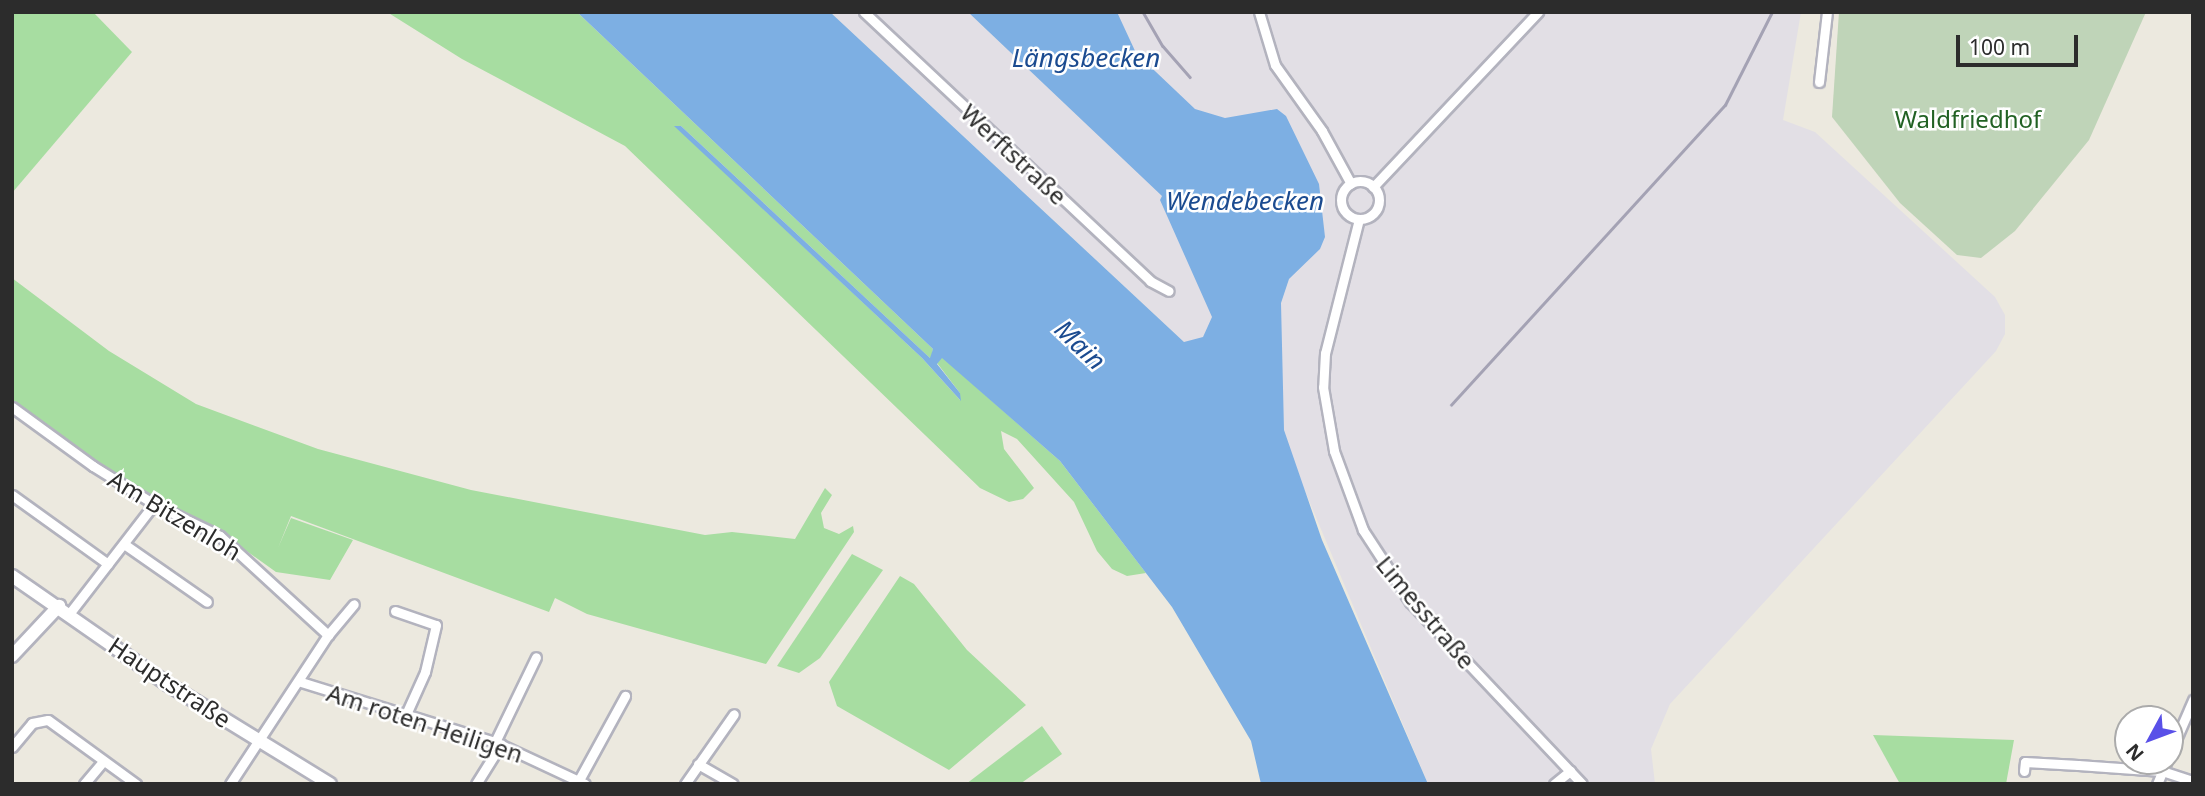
<!DOCTYPE html>
<html>
<head>
<meta charset="utf-8">
<style>
  body { margin:0 }
  #map { position:relative; width:2205px; height:796px; overflow:hidden; background:#ece9df; font-family:"Noto Sans",sans-serif }
  div>[style] { position:absolute }
  [style*='--x'] { left:calc(var(--x)*1px); top:calc(var(--y)*1px); width:calc(var(--w)*1px); rotate:calc(var(--a)*1deg) }
  .industrial>* { inset:0; background:#e2dfe5 }
  .green>* { inset:0; background:#a7dda1 }
  .cemetery>* { inset:0; background:#bfd4b8 }
  .water>* { inset:0; background:#7dafe3 }
  .roads { filter:drop-shadow(2px 0 #b3b3be) drop-shadow(-2px 0 #b3b3be) drop-shadow(0 2px #b3b3be) drop-shadow(0 -2px #b3b3be) }
  .street>* { height:9px; margin:-4.5px; padding:0 4.5px; transform-origin:4.5px; border-radius:4.5px; background:#fff }
  .street>.ring { margin:-4.5px; padding:0; box-sizing:content-box; background:none; border:9px solid #fff; border-radius:50% }
  .secondary>* { height:12px; margin:-6px; padding:0 6px; transform-origin:6px; border-radius:6px; background:#fff }
  .rail>* { height:2.5px; margin:-1.25px; padding:0 1.25px; transform-origin:1.25px; border-radius:1.25px; background:#a4a2b4 }
  span { translate:-50% -50%; white-space:nowrap; text-align:center; line-height:1.15; -webkit-text-stroke:5px #fff; paint-order:stroke }
  .park-label { font-size:24px; color:#226224 }
  .street-label { font-size:24px; color:#2c2c2c }
  .water-label { font-size:26px; color:#1b4b90; font-style:italic }
  .frame { position:absolute; inset:0; border:14px solid #2c2c2c; pointer-events:none }
  .north { position:absolute; left:2114px; top:705px; width:70px; height:70px; box-sizing:border-box; background:#fff; border:2px solid #ababab; border-radius:50%; rotate:229deg; font-size:19px; font-weight:700; line-height:28px; text-align:center; color:#2c2c2c }
  .north::after { content:''; display:block; margin:auto; width:24px; height:32px; background:#5950e8; clip-path:polygon(50% 0,100% 100%,50% 72%,0 100%) }
  .scale { position:absolute; left:1956px; top:35px; width:122px; height:32px; box-sizing:border-box; border:4px solid #2c2c2c; border-top:0; padding-left:9px; font-size:21px; line-height:24px; white-space:nowrap; color:#2c2c2c; -webkit-text-stroke:5px #fff; paint-order:stroke }
</style>
</head>
<body>
<div id="map">
  <div class="industrial">
    <div style="clip-path:polygon(830px 12px,1801px 12px,1783px 120px,1815px 132px,1995px 297px,2005px 315px,2005px 334px,1996px 351px,1670px 704px,1651px 749px,1655px 784px,1428px 784px,1297px 472px,1184px 342px)"></div>
  </div>
  <div class="green">
    <div style="clip-path:polygon(12px 12px,93px 12px,132px 52px,12px 193px)"></div>
    <div style="clip-path:polygon(387px 12px,577px 12px,933px 349px,931px 359px,681px 126px,675px 126px,922px 358px,960px 400px,960px 393px,937px 363px,942px 357px,1060px 461px,1146px 573px,1127px 576px,1112px 569px,1097px 551px,1074px 502px,1017px 439px,1001px 431px,1004px 449px,1034px 488px,1023px 499px,1009px 502px,980px 488px,625px 146px,462px 59px)"></div>
    <div style="clip-path:polygon(12px 278px,109px 351px,196px 404px,318px 449px,471px 490px,705px 535px,732px 532px,795px 539px,825px 488px,832px 495px,821px 513px,824px 528px,839px 534px,853px 526px,854px 532px,766px 664px,587px 614px,555px 598px,549px 612px,291px 516px,278px 548px,291px 518px,353px 540px,330px 580px,276px 572px,217px 530px,116px 477px,12px 402px)"></div>
    <div style="clip-path:polygon(852px 554px,883px 570px,820px 658px,799px 673px,777px 666px)"></div>
    <div style="clip-path:polygon(900px 576px,914px 584px,967px 650px,1026px 705px,949px 770px,837px 706px,829px 682px)"></div>
    <div style="clip-path:polygon(1042px 726px,1062px 754px,1020px 784px,966px 784px)"></div>
    <div style="clip-path:polygon(1873px 735px,2014px 740px,2006px 784px,1900px 784px)"></div>
  </div>
  <div class="cemetery">
    <div style="clip-path:polygon(1839px 12px,2146px 12px,2089px 140px,2015px 231px,1981px 258px,1957px 255px,1900px 203px,1832px 117px)"></div>
  </div>
  <div class="water">
    <div style="clip-path:polygon(577px 12px,830px 12px,1184px 342px,1203px 337px,1212px 317px,1160px 200px,1162px 196px,968px 12px,1117px 12px,1136px 53px,1195px 109px,1225px 118px,1277px 109px,1286px 116px,1319px 184px,1325px 237px,1320px 249px,1289px 279px,1281px 303px,1284px 430px,1322px 540px,1428px 784px,1261px 784px,1251px 741px,1172px 607px,1060px 461px,942px 358px,937px 364px,960px 393px,961px 401px,922px 358px,674px 126px,681px 126px,930px 358px,933px 349px)"></div>
  </div>
  <div class="roads">
    <div class="street">
      <div style="--x:864;--y:12;--w:393;--a:43.2"></div>
      <div style="--x:1150;--y:281;--w:21;--a:28"></div>
      <div style="--x:1259;--y:12;--w:55;--a:73.2"></div>
      <div style="--x:1275;--y:65;--w:81;--a:54.5"></div>
      <div style="--x:1322;--y:131;--w:60;--a:61.3"></div>
      <div style="--x:1819;--y:82;--w:70;--a:-83.5"></div>
      <div class="ring" style="left:1341px;top:181px;width:29px;height:29px"></div>
      <div style="--x:1373;--y:187;--w:241;--a:-46.7"></div>
      <div style="--x:1359;--y:219;--w:138;--a:104.2"></div>
      <div style="--x:1325;--y:353;--w:34;--a:93"></div>
      <div style="--x:1323;--y:387;--w:65;--a:80.2"></div>
      <div style="--x:1334;--y:451;--w:84;--a:69.8"></div>
      <div style="--x:1363;--y:530;--w:86;--a:56.9"></div>
      <div style="--x:1410;--y:602;--w:250;--a:46.6"></div>
      <div style="--x:12;--y:407;--w:100;--a:36.1"></div>
      <div style="--x:93;--y:466;--w:72;--a:31.9"></div>
      <div style="--x:154;--y:504;--w:73;--a:25.9"></div>
      <div style="--x:220;--y:536;--w:147;--a:42.5"></div>
      <div style="--x:12;--y:495;--w:118;--a:35.7"></div>
      <div style="--x:124;--y:544;--w:101;--a:34.9"></div>
      <div style="--x:395;--y:611;--w:43;--a:18.9"></div>
      <div style="--x:436;--y:625;--w:48;--a:103.2"></div>
      <div style="--x:425;--y:672;--w:44;--a:114.2"></div>
      <div style="--x:69;--y:614;--w:139;--a:-52.3"></div>
      <div style="--x:301;--y:682;--w:203;--a:17.2"></div>
      <div style="--x:495;--y:742;--w:99;--a:25"></div>
      <div style="--x:495;--y:742;--w:94;--a:-64.2"></div>
      <div style="--x:12;--y:747;--w:31;--a:-50"></div>
      <div style="--x:32;--y:723;--w:16;--a:-11"></div>
      <div style="--x:48;--y:720;--w:109;--a:36"></div>
      <div style="--x:2170;--y:753;--w:58;--a:-66.5"></div>
      <div style="--x:698;--y:764;--w:40;--a:29.7"></div>
      <div style="--x:2024;--y:771;--w:9;--a:-84"></div>
      <div style="--x:2025;--y:762;--w:53;--a:3.2"></div>
      <div style="--x:2078;--y:765;--w:84;--a:4.1"></div>
      <div style="--x:2162;--y:771;--w:33;--a:18"></div>
      <div style="--x:579;--y:780;--w:96;--a:-61.3"></div>
      <div style="--x:84;--y:784;--w:30;--a:-50"></div>
      <div style="--x:230;--y:784;--w:178;--a:-56.7"></div>
      <div style="--x:328;--y:635;--w:40;--a:-50"></div>
      <div style="--x:476;--y:784;--w:47;--a:-58"></div>
      <div style="--x:685;--y:784;--w:85;--a:-55"></div>
      <div style="--x:1554;--y:784;--w:21;--a:-39"></div>
      <div style="--x:2157;--y:784;--w:25;--a:-67"></div>
    </div>
    <div class="secondary">
      <div style="--x:12;--y:576;--w:191;--a:34.8"></div>
      <div style="--x:169;--y:685;--w:189;--a:31.6"></div>
      <div style="--x:12;--y:656;--w:69;--a:-46.8"></div>
    </div>
  </div>
  <div class="rail">
    <div style="--x:1143;--y:12;--w:39;--a:60"></div>
    <div style="--x:1163;--y:46;--w:41;--a:48.9"></div>
    <div style="--x:1451;--y:405;--w:406;--a:-47.6"></div>
    <div style="--x:1725;--y:105;--w:104;--a:-63.2"></div>
  </div>
  <div class="park-label">
    <span style="left:1968px;top:119px">Waldfriedhof</span>
  </div>
  <div class="street-label">
    <span style="left:1014px;top:154px;rotate:43deg">Werftstraße</span>
    <span style="left:175px;top:515px;rotate:31deg">Am Bitzenloh</span>
    <span style="left:1426px;top:612px;rotate:50deg">Limesstraße</span>
    <span style="left:170px;top:682px;rotate:34deg">Hauptstraße</span>
    <span style="left:425px;top:723px;rotate:18deg">Am roten Heiligen</span>
  </div>
  <div class="water-label">
    <span style="left:1086px;top:58px">Längsbecken</span>
    <span style="left:1245px;top:201px">Wendebecken</span>
    <span style="left:1080px;top:345px;rotate:44deg">Main</span>
  </div>
  <div class="frame"></div>
  <div class="north">N</div>
  <div class="scale">100 m</div>
</div>
</body>
</html>
